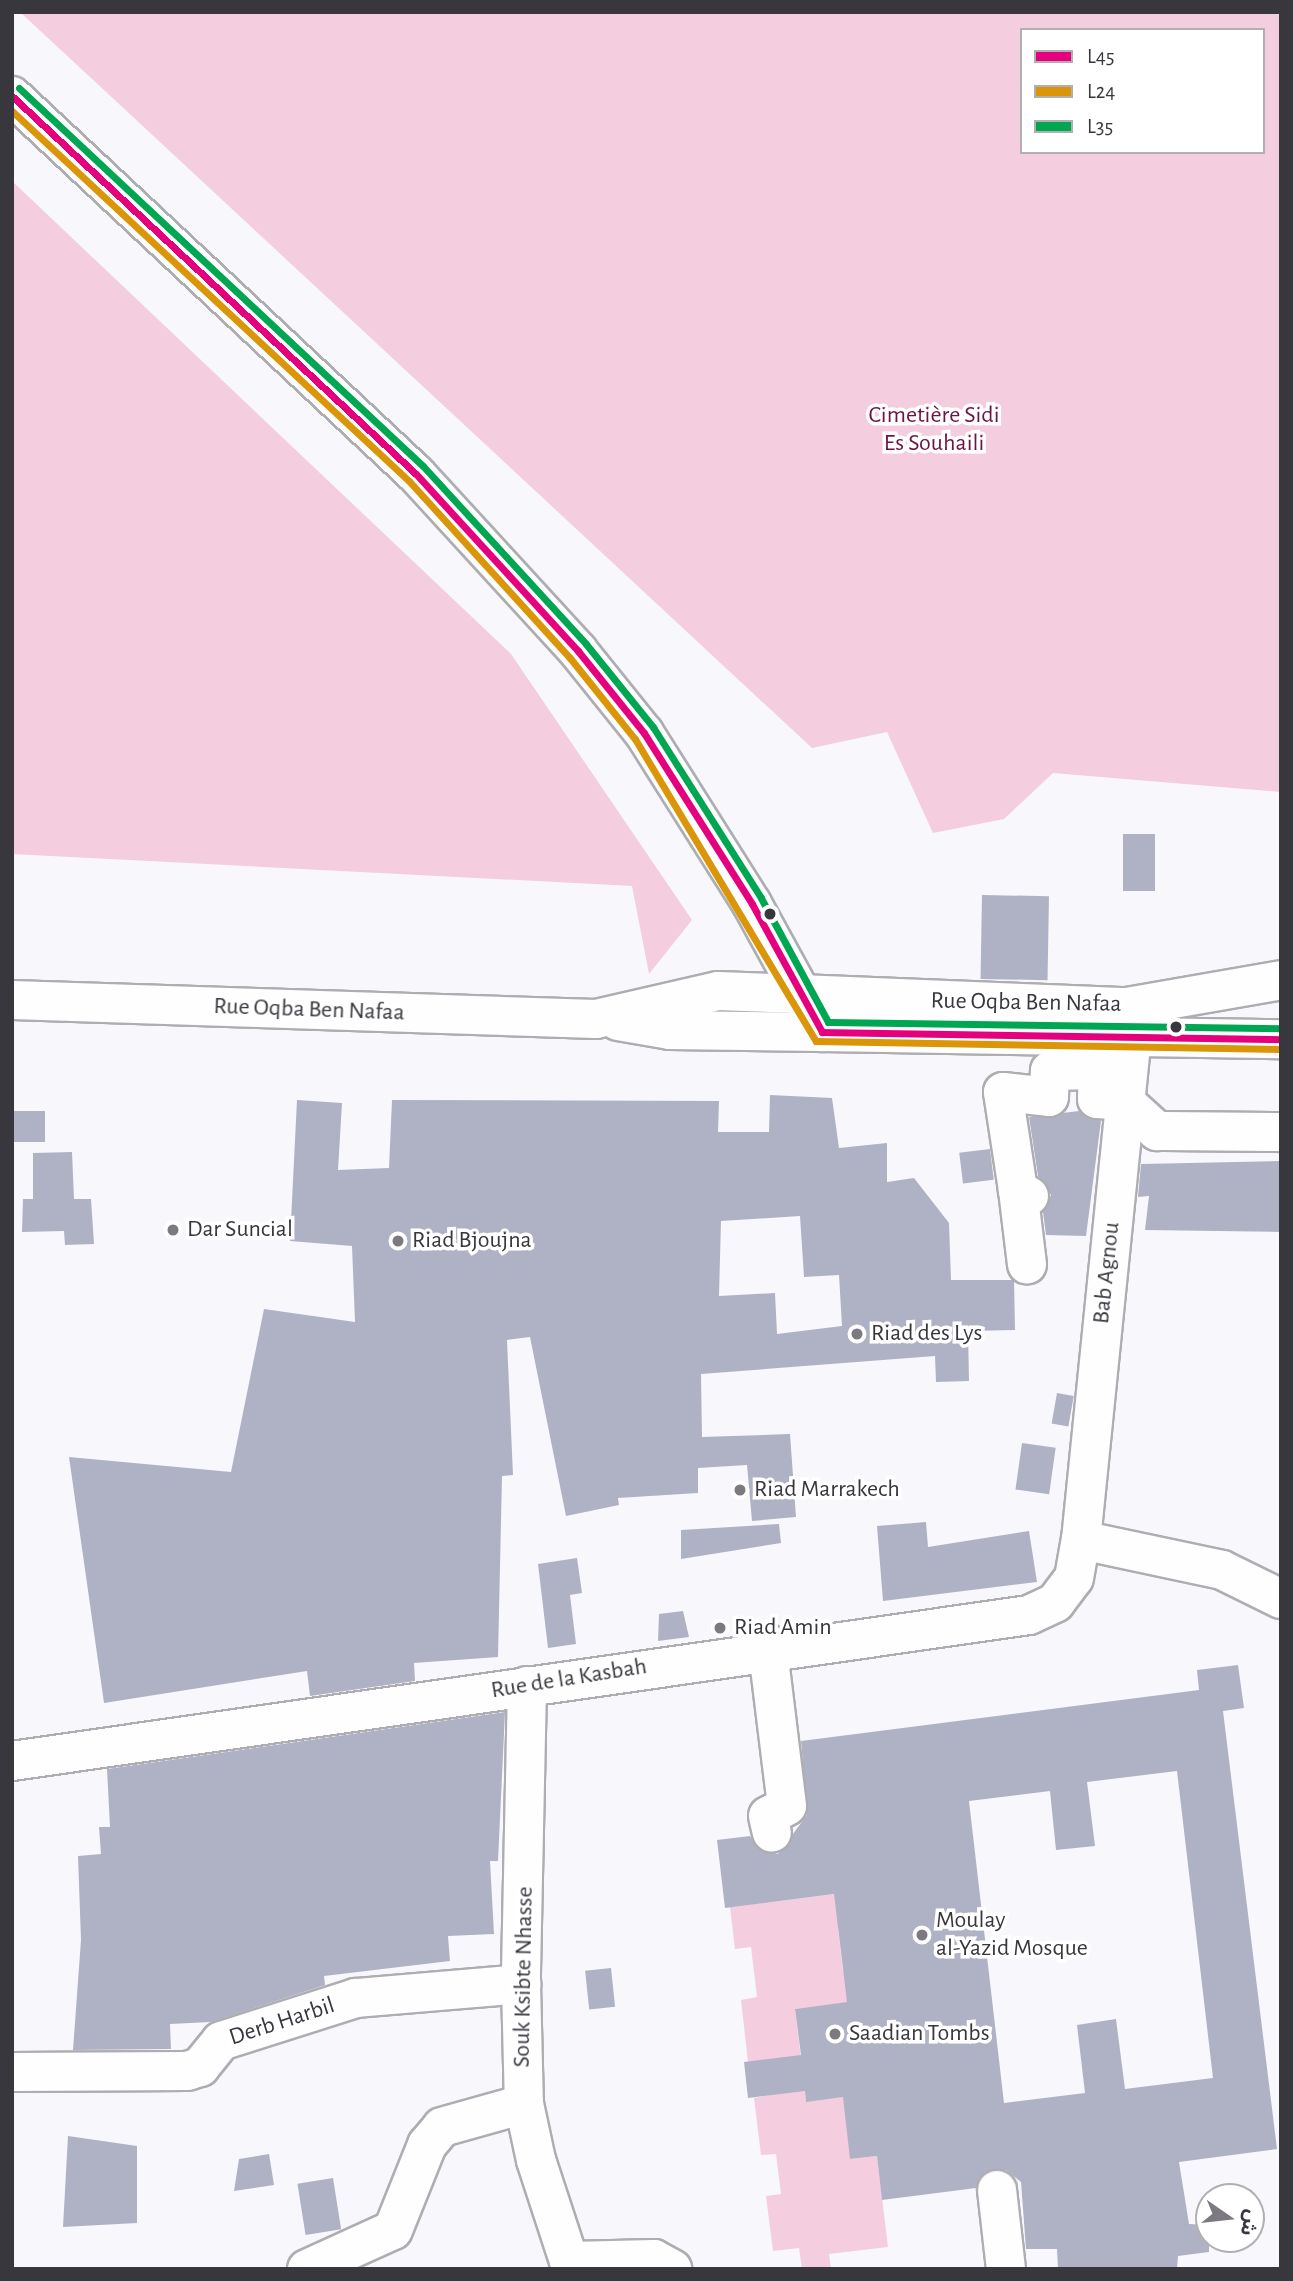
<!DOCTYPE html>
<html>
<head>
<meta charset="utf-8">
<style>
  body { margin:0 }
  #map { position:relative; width:1293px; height:2281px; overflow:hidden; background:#f8f7fc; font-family:"Alegreya Sans","Noto Sans Arabic",sans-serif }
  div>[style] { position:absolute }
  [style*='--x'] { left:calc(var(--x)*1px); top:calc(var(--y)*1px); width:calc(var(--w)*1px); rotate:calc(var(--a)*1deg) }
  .green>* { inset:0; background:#f4cdde }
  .building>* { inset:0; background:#afb2c4; transform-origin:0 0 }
  .roads { filter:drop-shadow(2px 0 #aeadb2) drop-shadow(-2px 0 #aeadb2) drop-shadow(0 2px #aeadb2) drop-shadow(0 -2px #aeadb2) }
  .minor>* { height:38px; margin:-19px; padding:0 19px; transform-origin:19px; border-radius:19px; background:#fefeff }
  .major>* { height:38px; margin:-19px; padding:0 19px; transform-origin:19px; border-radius:19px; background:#fefeff }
  .bus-1>* { height:7px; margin:-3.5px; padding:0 3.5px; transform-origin:3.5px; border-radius:3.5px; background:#e5007d }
  .bus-2>* { height:7px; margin:-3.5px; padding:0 3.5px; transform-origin:3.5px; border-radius:3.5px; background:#da9509 }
  .bus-3>* { height:7px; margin:-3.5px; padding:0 3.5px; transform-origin:3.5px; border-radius:3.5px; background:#00a651 }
  .dots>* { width:19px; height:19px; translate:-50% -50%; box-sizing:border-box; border:4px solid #fff; border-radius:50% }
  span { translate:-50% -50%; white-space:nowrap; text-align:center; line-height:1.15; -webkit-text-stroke:7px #fff; paint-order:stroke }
  .park-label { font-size:24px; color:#6d1542 }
  .street-label { font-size:24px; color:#39373e }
  .poi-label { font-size:24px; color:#39373e }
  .left { translate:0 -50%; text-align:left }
  .frame { position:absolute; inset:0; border:14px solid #39373e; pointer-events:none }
  .legend { position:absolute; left:1020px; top:28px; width:245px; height:126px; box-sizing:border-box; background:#fff; border:2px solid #b0afb2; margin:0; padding:9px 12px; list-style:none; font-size:21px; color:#39373e }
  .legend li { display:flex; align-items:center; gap:14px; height:35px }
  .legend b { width:35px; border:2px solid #b0afb2 }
  .north { position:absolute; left:1195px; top:2183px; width:70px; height:70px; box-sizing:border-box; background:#fff; border:2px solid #b0afb2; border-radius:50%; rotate:104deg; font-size:19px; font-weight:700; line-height:28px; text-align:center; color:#39373e }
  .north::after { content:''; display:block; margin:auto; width:24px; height:32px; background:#7c7a80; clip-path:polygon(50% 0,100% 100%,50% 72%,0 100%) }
</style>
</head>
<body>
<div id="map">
  <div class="green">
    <div style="clip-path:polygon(evenodd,20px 12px,1281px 12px,1281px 792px,1053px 773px,1004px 819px,933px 833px,887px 732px,812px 748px,20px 12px,1022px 30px,1263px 30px,1263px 152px,1022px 152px,1022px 30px)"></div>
    <div style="clip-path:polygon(12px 181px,511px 654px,692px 920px,649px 974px,632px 886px,12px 854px)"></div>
    <div style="clip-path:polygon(844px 1893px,838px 1929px,843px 1971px,857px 2001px,795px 2009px,806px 2101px,868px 2094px,850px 2159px,877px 2156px,888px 2247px,829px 2254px,831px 2269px,802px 2269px,799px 2248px,773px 2251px,766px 2196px,781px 2194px,776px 2154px,761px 2155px,754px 2098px,770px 2095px,748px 2062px,741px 2000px,757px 1997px,751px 1947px,735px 1949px,730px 1907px)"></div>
  </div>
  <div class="building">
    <div style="left:1123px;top:834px;width:32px;height:57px"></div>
    <div style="left:982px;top:895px;width:67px;height:84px;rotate:1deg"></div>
    <div style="clip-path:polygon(evenodd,770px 1095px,832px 1098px,839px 1148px,887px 1143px,887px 1182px,914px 1178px,949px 1223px,951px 1280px,1014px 1280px,1015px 1330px,968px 1331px,969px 1381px,936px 1382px,935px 1356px,701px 1374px,702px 1437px,790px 1434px,796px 1517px,752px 1521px,747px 1465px,698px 1468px,698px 1493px,618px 1498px,619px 1505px,566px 1516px,530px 1337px,507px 1340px,513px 1475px,502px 1476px,498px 1657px,414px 1663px,415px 1681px,310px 1696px,307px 1671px,104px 1703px,69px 1457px,231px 1472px,264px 1309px,355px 1322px,352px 1246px,290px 1241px,297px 1100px,342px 1103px,338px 1170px,389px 1168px,392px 1100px,719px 1101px,718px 1132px,769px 1132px,770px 1095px,800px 1216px,804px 1277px,839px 1275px,842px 1326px,777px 1334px,775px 1293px,719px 1296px,721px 1221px,800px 1216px)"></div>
    <div style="left:12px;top:1111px;width:33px;height:31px"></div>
    <div style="clip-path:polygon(1079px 1111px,1101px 1121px,1086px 1236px,1046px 1235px,1043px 1212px,1051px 1195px,1038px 1176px,1029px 1117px)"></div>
    <div style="left:990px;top:1149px;width:31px;height:31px;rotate:83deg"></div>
    <div style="clip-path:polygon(72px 1152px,74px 1199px,91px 1199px,94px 1244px,65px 1245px,64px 1231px,22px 1232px,23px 1199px,33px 1199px,33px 1153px)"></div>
    <div style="clip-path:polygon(1281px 1161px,1281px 1232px,1145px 1230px,1149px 1196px,1138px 1197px,1141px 1164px)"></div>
    <div style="left:1057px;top:1393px;width:17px;height:31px;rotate:10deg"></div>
    <div style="left:1022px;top:1443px;width:34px;height:47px;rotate:8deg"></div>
    <div style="clip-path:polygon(926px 1522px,928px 1547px,1029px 1531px,1037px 1582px,883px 1601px,877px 1526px)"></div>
    <div style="clip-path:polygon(779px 1524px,781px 1543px,681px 1559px,681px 1530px)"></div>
    <div style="clip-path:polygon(577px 1558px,582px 1593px,570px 1595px,576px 1644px,548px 1648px,538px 1564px)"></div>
    <div style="clip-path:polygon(683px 1611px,689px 1637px,658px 1641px,659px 1614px)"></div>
    <div style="clip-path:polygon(evenodd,1238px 1665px,1244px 1708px,1223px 1711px,1277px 2149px,1179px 2162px,1189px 2224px,1209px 2225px,1209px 2252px,1178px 2256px,1177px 2269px,1058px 2269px,1057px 2249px,1026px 2249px,1021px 2182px,1006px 2170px,985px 2172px,976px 2188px,882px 2200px,877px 2156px,850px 2159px,843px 2097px,806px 2102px,805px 2091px,748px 2098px,744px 2062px,801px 2055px,795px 2009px,847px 2002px,834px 1894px,725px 1908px,717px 1840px,750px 1836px,757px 1848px,778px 1854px,807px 1815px,801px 1741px,1199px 1690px,1197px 1670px,1238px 1665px,1177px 1771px,1213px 2078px,1125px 2089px,1116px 2019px,1077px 2025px,1085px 2093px,1004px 2103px,969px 1801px,1050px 1791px,1056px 1850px,1095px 1846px,1087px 1782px,1177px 1771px)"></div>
    <div style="clip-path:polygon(505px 1712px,498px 1861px,490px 1861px,494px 1934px,448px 1936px,450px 1961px,324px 1976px,325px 1985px,211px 2022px,170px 2024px,171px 2049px,73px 2050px,81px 1940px,78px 1856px,101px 1854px,99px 1827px,110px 1827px,107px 1769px)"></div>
    <div style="left:611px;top:1968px;width:39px;height:26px;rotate:84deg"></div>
    <div style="clip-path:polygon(68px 2136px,137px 2146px,137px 2223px,63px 2227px)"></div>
    <div style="clip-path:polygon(269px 2154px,274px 2185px,234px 2191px,239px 2159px)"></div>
    <div style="left:333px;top:2178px;width:52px;height:36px;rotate:81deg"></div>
  </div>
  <div class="roads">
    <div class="minor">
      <div style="--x:12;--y:1000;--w:584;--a:1.86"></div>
      <div style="--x:596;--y:1019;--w:125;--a:-12.9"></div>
      <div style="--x:718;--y:991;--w:81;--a:2.1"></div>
      <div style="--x:618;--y:1021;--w:53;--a:9.8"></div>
      <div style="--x:670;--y:1030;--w:152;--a:0.8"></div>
      <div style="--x:1018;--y:1190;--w:75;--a:83.1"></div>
      <div style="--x:1029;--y:1196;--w:13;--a:-151"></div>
      <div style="--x:1018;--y:1190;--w:99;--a:-98.7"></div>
      <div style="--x:1003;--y:1092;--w:46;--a:6.2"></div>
      <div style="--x:1049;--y:1097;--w:26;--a:-88"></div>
      <div style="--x:1050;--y:1071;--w:48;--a:-1.2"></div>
      <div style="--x:1098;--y:1070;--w:29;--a:92"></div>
      <div style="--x:1097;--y:1099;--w:27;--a:4"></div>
      <div style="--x:1124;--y:1101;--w:45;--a:42.3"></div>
      <div style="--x:1157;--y:1131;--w:124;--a:0.5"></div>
      <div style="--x:1081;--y:1540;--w:144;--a:12"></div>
      <div style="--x:1222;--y:1570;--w:66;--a:26.2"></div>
      <div style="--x:767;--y:1643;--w:164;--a:83"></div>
      <div style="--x:787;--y:1806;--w:21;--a:152"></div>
      <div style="--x:768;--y:1816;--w:17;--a:77"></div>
      <div style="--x:527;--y:1686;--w:298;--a:91.2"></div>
      <div style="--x:521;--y:1984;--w:120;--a:88.6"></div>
      <div style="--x:524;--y:2104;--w:57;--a:77.9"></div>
      <div style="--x:536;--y:2160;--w:106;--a:71.9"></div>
      <div style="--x:569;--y:2261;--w:85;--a:-1.3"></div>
      <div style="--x:654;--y:2259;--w:21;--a:29"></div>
      <div style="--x:12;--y:1761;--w:1027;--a:-8.17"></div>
      <div style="--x:1029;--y:1615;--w:29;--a:-25"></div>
      <div style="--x:1055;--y:1603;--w:31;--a:-53"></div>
      <div style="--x:1074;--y:1578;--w:39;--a:-80"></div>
      <div style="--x:1081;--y:1540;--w:508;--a:-84.23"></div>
      <div style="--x:1132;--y:1035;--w:28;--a:-100"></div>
      <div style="--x:12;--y:2072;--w:175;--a:-0.3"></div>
      <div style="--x:187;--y:2071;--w:14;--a:-17"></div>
      <div style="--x:200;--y:2067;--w:33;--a:-51"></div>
      <div style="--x:221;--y:2041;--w:142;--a:-17.7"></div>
      <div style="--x:356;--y:1998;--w:166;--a:-4.8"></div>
      <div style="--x:997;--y:2190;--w:80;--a:83.5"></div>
      <div style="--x:307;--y:2269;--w:94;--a:-24.4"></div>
      <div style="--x:393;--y:2230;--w:92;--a:-68.2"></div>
      <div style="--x:427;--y:2145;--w:23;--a:-50"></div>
      <div style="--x:442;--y:2127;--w:85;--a:-15.7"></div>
    </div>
    <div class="major">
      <div style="--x:12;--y:96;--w:553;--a:43.1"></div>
      <div style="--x:416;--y:474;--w:240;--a:47.5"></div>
      <div style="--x:578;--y:651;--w:105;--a:51.2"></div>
      <div style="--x:644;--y:733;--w:202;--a:57.7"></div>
      <div style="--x:752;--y:904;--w:146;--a:61.3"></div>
      <div style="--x:822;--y:1032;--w:459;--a:0.9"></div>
      <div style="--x:799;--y:994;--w:328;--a:2.3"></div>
      <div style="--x:1127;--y:1007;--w:156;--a:-9.9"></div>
    </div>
  </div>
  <div class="bus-1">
    <div style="--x:12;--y:96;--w:553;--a:43.1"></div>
    <div style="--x:416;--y:474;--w:240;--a:47.5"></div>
    <div style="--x:578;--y:651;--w:105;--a:51.2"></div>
    <div style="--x:644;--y:733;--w:202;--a:57.7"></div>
    <div style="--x:752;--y:904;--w:146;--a:61.3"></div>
    <div style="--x:822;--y:1032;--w:459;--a:0.9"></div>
  </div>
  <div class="bus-2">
    <div style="--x:12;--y:111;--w:543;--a:42.98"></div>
    <div style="--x:409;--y:481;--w:239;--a:47.7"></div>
    <div style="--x:570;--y:658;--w:104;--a:51.3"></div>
    <div style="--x:635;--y:739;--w:352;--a:59.1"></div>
    <div style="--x:816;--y:1041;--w:465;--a:1"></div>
  </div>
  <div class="bus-3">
    <div style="--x:19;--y:88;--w:553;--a:43.1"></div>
    <div style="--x:423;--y:466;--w:241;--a:47.5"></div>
    <div style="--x:586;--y:644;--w:107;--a:51.1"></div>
    <div style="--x:653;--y:727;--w:202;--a:57.7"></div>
    <div style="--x:761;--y:898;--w:141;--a:61.6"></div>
    <div style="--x:828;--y:1022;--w:453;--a:0.8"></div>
  </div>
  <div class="dots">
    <div style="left:770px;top:914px;background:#39373e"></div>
    <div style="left:1176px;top:1027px;background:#39373e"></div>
    <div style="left:173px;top:1230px;background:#7c7a80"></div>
    <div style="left:398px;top:1241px;background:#7c7a80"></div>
    <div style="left:857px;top:1334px;background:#7c7a80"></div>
    <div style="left:740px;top:1490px;background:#7c7a80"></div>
    <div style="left:720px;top:1628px;background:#7c7a80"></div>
    <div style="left:922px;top:1935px;background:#7c7a80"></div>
    <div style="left:835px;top:2034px;background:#7c7a80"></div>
  </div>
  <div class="park-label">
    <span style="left:934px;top:430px">Cimetière Sidi<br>Es Souhaili</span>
  </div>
  <div class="street-label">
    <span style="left:1026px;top:1003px;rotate:1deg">Rue Oqba Ben Nafaa</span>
    <span style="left:309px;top:1010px;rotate:2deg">Rue Oqba Ben Nafaa</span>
    <span style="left:1107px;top:1273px;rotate:-84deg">Bab Agnou</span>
    <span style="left:569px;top:1679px;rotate:-9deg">Rue de la Kasbah</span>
    <span style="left:524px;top:1977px;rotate:-89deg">Souk Ksibte Nhasse</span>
    <span style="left:282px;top:2022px;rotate:-18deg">Derb Harbil</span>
  </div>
  <div class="poi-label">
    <span class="left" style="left:187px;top:1230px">Dar Suncial</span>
    <span class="left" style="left:412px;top:1241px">Riad Bjoujna</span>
    <span class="left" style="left:871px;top:1334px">Riad des Lys</span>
    <span class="left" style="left:754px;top:1490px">Riad Marrakech</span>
    <span class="left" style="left:734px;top:1628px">Riad Amin</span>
    <span class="left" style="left:936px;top:1935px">Moulay<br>al-Yazid Mosque</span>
    <span class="left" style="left:849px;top:2034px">Saadian Tombs</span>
  </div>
  <div class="frame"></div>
  <ul class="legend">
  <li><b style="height:9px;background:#e5007d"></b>L45</li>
  <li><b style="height:9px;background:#da9509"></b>L24</li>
  <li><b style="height:9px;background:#00a651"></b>L35</li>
  </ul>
  <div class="north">ش</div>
</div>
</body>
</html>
